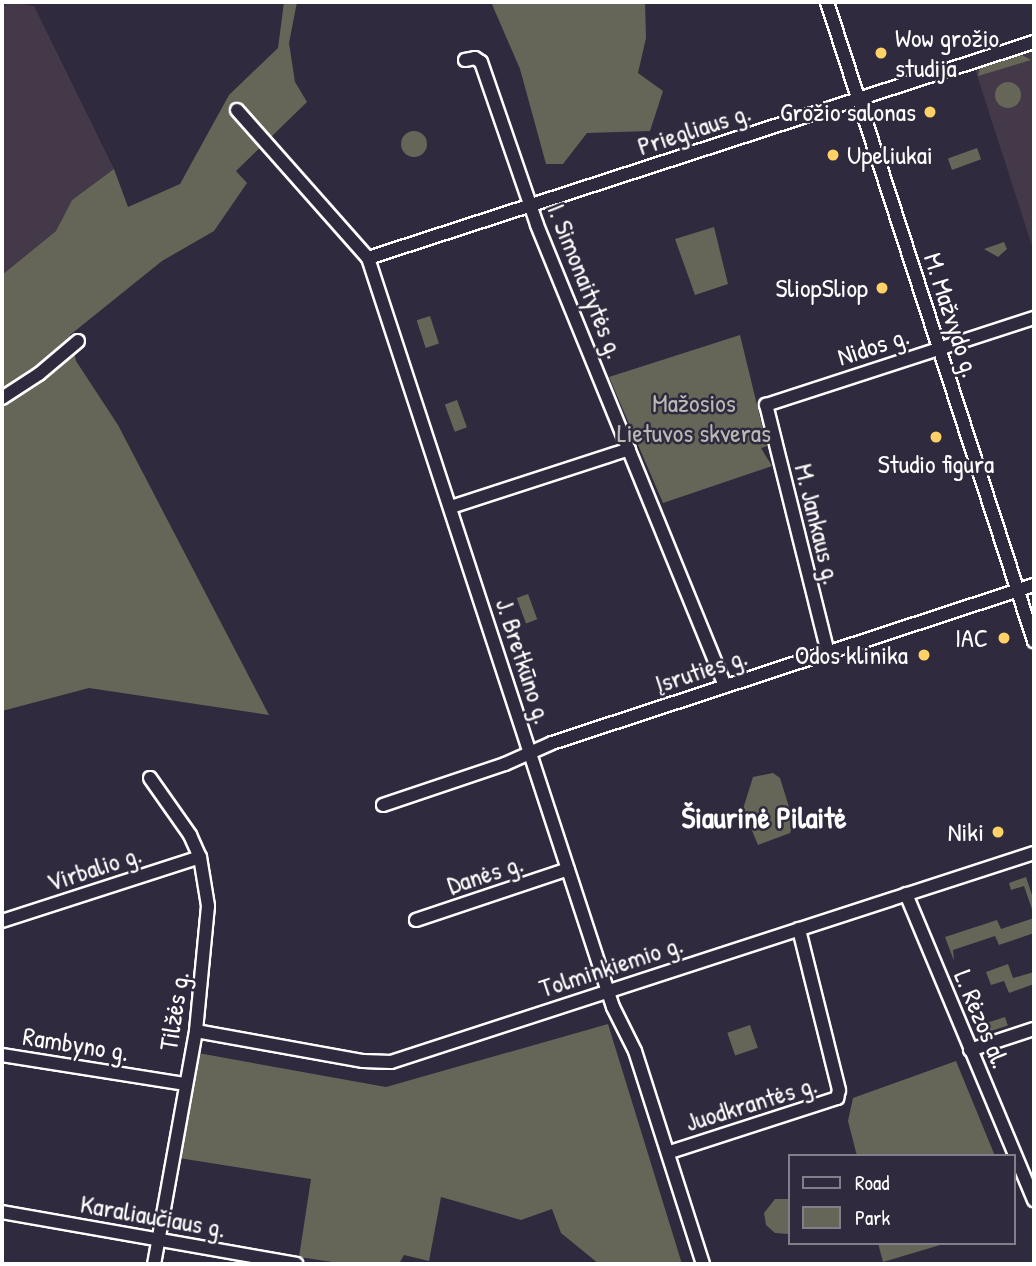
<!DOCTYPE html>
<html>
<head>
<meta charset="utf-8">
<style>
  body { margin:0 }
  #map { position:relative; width:1036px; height:1266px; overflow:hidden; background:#2f2a3d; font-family:"Patrick Hand",sans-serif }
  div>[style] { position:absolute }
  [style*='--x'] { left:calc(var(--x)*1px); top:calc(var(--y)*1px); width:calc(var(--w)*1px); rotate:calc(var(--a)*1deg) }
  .built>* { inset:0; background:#443948 }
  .green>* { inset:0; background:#656658; transform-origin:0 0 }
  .round { border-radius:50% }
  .roads { filter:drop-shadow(2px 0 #fff) drop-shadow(-2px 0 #fff) drop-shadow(0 2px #fff) drop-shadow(0 -2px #fff) }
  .street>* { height:12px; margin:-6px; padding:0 6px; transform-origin:6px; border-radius:6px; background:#2f2a3d }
  .dots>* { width:19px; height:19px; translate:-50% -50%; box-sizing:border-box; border:4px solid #2f2a3d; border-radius:50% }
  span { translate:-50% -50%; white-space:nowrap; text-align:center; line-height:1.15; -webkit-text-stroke:5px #2f2a3d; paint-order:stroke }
  .poi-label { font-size:26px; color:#fff }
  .left { translate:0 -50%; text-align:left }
  .right { translate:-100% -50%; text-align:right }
  .street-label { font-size:26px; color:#fff }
  .park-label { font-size:26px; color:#babab4 }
  .quarter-label { font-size:30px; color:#fff; font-weight:700 }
  .frame { position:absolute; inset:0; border:4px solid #fff; pointer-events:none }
  .legend { position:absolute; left:788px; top:1154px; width:228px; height:91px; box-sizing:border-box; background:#2f2a3d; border:2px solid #827f8b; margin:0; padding:9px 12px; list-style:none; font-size:21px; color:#fff }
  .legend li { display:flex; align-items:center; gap:14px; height:35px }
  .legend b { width:35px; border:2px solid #827f8b }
</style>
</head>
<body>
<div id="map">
  <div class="built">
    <div style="clip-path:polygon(11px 2px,34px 6px,114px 169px,72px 200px,56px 231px,2px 275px,2px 7px)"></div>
    <div style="clip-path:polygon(1034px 50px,1034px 252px,975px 69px)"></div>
  </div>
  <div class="green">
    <div style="clip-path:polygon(284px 2px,297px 2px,289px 43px,295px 82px,307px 102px,236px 171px,247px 183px,214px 231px,162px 261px,70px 335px,76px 361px,118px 425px,269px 715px,89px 688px,2px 711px,2px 275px,56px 231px,72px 200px,114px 169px,128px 207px,180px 184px,229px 95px,278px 48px)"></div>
    <div style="clip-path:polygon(491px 2px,645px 2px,646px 38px,638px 73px,663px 91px,650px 131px,587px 133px,563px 164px,546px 164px,520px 69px)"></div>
    <div style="clip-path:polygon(1022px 55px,1031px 60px,978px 76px,980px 68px)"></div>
    <div class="round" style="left:995px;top:82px;width:26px;height:26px"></div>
    <div class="round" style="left:401px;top:131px;width:26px;height:26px"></div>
    <div style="left:977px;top:148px;width:12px;height:31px;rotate:70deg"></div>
    <div style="clip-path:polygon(714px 227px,728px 284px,695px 295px,675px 239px)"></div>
    <div style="clip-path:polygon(1004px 242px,1007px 249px,998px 257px,984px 249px)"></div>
    <div style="left:430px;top:316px;width:29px;height:14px;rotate:72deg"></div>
    <div style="clip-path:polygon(740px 335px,767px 446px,761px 448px,772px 466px,663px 503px,609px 377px)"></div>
    <div style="left:457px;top:400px;width:29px;height:13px;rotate:70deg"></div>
    <div style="left:528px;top:594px;width:27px;height:12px;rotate:70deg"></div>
    <div style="clip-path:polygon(773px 773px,780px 778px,794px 823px,790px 833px,758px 845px,743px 809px,753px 777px)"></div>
    <div style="clip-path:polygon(1026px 877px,1034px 901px,1034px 915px,1024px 886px,1011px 890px,1009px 883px)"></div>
    <div style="clip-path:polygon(1034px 918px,1034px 933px,999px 945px,995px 936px,953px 950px,954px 961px,945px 937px,997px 920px,1001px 929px)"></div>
    <div style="clip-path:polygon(1008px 964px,1013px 978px,1034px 972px,1034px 984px,1009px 993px,1004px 981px,991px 985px,986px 972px)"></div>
    <div style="left:1005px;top:1017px;width:9px;height:26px;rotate:72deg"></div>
    <div style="clip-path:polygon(608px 1024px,682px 1264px,599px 1264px,561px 1233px,552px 1209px,521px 1220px,441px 1197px,429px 1261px,404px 1255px,399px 1264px,346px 1264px,299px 1257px,311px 1179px,179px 1158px,198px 1053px,386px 1087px)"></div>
    <div style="left:750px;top:1025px;width:24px;height:24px;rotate:71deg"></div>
    <div style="clip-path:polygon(956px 1061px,995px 1156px,857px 1156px,848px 1121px,853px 1098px)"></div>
    <div style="clip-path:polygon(775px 1199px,789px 1199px,788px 1234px,775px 1233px,766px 1225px,764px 1213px)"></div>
    <div style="clip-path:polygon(878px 1243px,947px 1243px,883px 1262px)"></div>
  </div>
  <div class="roads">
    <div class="street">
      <div style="--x:827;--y:2;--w:672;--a:72.05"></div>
      <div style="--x:465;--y:60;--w:10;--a:-11"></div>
      <div style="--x:475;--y:58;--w:7;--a:34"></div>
      <div style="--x:481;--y:62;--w:172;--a:71"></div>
      <div style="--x:537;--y:225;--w:498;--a:67.8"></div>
      <div style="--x:237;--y:110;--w:198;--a:48.5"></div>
      <div style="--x:368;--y:258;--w:788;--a:71.89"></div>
      <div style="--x:613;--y:1007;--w:49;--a:63.4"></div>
      <div style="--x:635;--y:1051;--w:224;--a:72.3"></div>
      <div style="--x:368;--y:258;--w:700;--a:-17.97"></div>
      <div style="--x:2;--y:398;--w:44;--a:-33"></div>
      <div style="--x:39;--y:374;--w:51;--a:-40.2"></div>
      <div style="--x:451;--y:507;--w:187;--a:-18"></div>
      <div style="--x:828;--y:653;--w:256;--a:-104"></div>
      <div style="--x:766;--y:405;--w:282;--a:-18"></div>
      <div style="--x:150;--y:778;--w:70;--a:54.9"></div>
      <div style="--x:190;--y:835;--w:24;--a:66"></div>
      <div style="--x:200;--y:857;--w:50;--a:80.7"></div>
      <div style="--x:208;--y:906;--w:126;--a:95.5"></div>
      <div style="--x:196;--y:1031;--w:237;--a:100.2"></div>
      <div style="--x:383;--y:805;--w:129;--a:-18.6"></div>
      <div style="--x:505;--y:764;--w:51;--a:-24.1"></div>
      <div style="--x:552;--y:743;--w:507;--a:-18.15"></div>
      <div style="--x:906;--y:894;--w:332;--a:67.3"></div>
      <div style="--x:416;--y:920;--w:160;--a:-18.5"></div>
      <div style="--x:2;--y:921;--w:208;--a:-17.9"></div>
      <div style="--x:196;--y:1031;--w:170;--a:10.2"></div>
      <div style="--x:363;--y:1061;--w:28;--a:2"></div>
      <div style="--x:391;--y:1062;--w:676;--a:-18.01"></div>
      <div style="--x:970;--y:1050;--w:67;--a:-18.2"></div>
      <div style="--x:2;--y:1055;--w:186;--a:9"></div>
      <div style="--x:670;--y:1152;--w:176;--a:-17.9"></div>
      <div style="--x:837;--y:1098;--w:8;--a:-76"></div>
      <div style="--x:839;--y:1090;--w:166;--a:-104"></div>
      <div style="--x:2;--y:1212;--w:299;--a:10"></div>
    </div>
  </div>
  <div class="dots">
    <div style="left:881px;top:53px;background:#ffd166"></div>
    <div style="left:930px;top:112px;background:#ffd166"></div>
    <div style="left:833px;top:155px;background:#ffd166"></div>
    <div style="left:882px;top:288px;background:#ffd166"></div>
    <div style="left:936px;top:437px;background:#ffd166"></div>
    <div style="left:1004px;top:638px;background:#ffd166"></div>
    <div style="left:924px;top:655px;background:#ffd166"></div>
    <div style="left:998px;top:832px;background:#ffd166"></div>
  </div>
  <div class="poi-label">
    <span class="left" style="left:895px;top:53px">Wow grožio<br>studija</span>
    <span class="right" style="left:916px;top:112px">Grožio salonas</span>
    <span class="left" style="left:847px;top:155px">Upeliukai</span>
    <span class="right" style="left:868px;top:288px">SliopSliop</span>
    <span style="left:936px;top:464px">Studio figura</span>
    <span class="right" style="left:988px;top:638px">IAC</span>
    <span class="right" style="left:908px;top:655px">Odos klinika</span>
    <span class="right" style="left:984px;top:832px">Niki</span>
  </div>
  <div class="street-label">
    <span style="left:694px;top:129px;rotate:-18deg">Priegliaus g.</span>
    <span style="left:586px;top:281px;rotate:68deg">I. Simonaitytės g.</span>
    <span style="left:952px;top:315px;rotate:72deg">M. Mažvydo g.</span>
    <span style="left:873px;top:346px;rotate:-18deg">Nidos g.</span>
    <span style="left:818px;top:524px;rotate:76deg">M. Jankaus g.</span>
    <span style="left:524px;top:661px;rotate:72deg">J. Bretkūno g.</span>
    <span style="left:701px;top:670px;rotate:-18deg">Įsruties g.</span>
    <span style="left:94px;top:868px;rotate:-18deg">Virbalio g.</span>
    <span style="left:485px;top:874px;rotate:-18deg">Danės g.</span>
    <span style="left:611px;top:966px;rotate:-18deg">Tolminkiemio g.</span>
    <span style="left:174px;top:1011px;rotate:-81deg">Tilžės g.</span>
    <span style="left:982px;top:1019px;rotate:67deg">L. Rėzos al.</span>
    <span style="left:76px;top:1044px;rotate:9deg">Rambyno g.</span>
    <span style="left:751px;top:1103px;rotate:-17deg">Juodkrantės g.</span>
    <span style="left:153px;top:1216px;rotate:10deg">Karaliaučiaus g.</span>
  </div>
  <div class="park-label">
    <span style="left:694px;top:418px">Mažosios<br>Lietuvos skveras</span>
  </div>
  <div class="quarter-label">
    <span style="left:764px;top:817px">Šiaurinė Pilaitė</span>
  </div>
  <div class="frame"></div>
  <ul class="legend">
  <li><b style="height:9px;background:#2f2a3d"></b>Road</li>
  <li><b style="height:19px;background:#656658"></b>Park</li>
  </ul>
</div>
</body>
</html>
